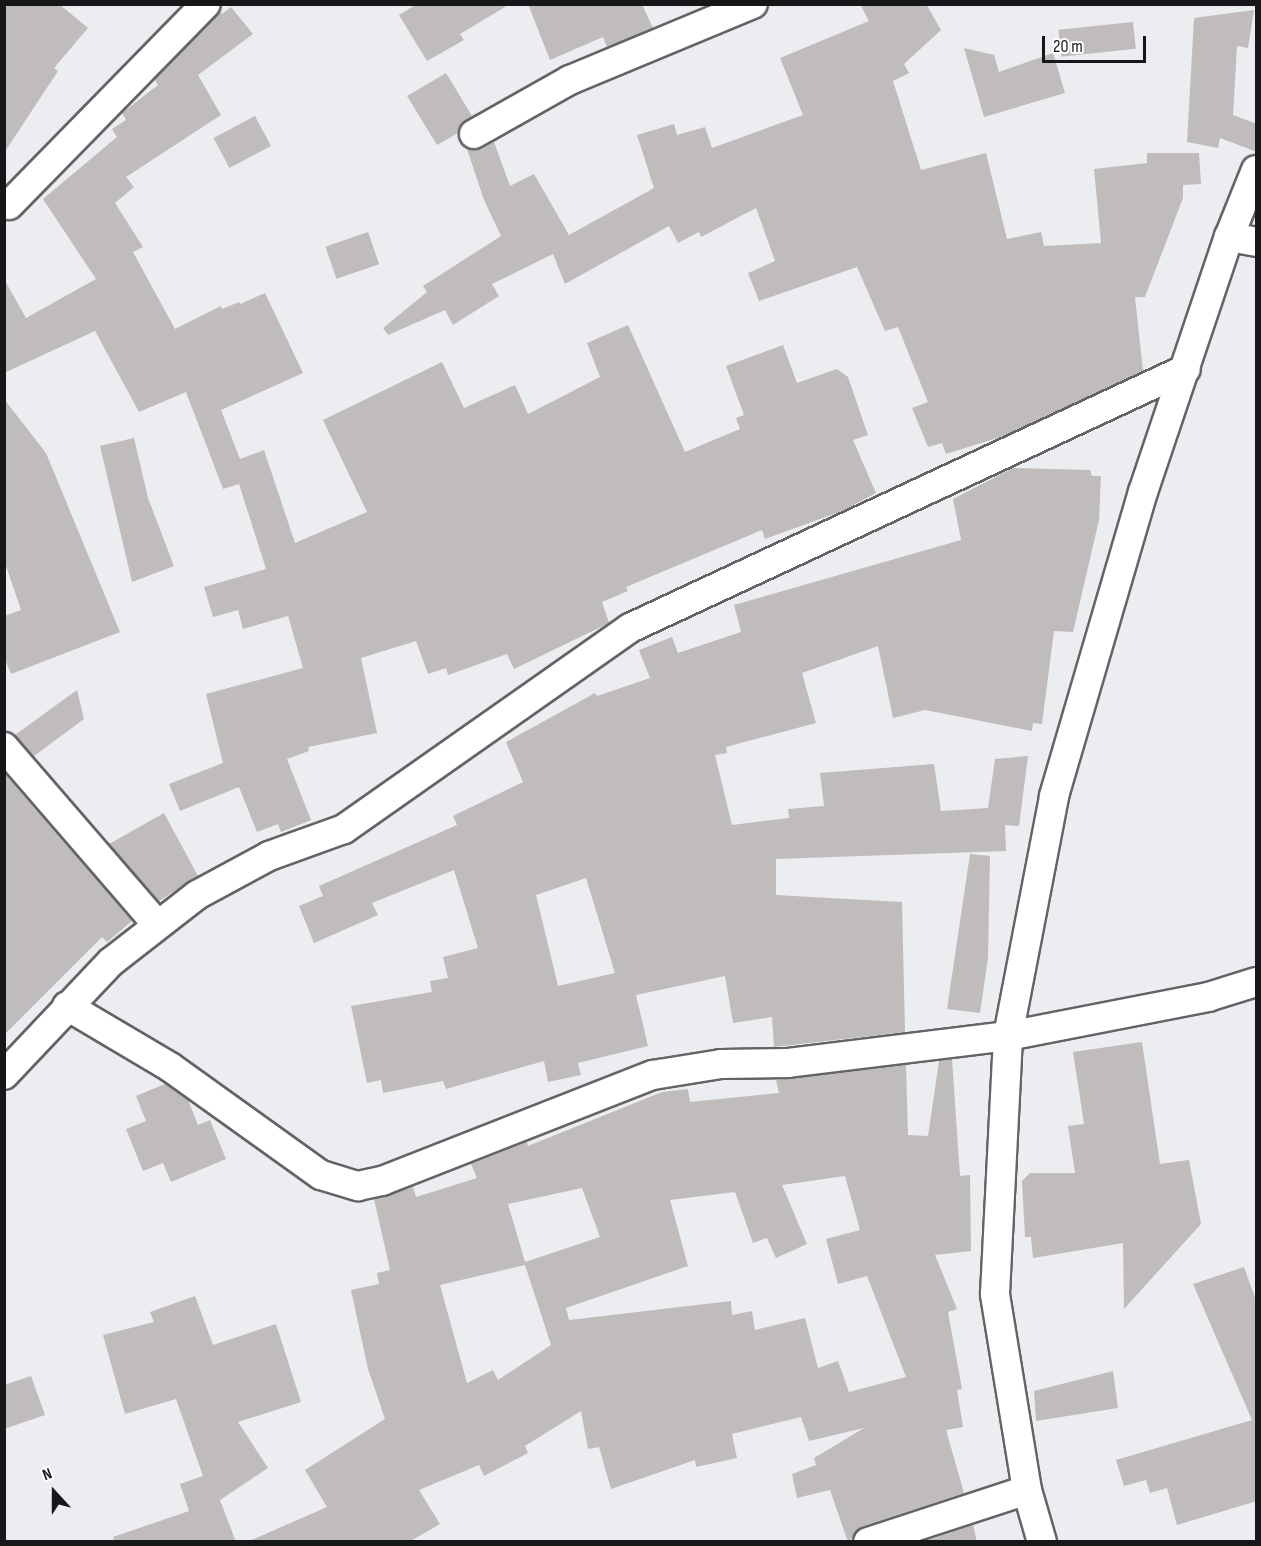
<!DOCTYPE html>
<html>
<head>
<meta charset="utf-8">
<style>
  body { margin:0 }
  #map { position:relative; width:1261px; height:1546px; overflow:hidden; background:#ebedf0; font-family:"Sofia Sans Condensed",sans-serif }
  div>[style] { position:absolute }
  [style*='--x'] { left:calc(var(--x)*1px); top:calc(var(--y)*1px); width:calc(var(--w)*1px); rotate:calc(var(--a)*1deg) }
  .building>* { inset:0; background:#c0bcbb; transform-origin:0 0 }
  .roads { filter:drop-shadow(2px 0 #626466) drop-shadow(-2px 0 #626466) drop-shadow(0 2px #626466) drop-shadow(0 -2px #626466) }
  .minor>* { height:28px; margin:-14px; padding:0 14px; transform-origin:14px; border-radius:14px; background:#fff }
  span { translate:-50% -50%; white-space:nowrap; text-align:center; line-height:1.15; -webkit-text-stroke:4.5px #fff; paint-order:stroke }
  .frame { position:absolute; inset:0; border:6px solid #161718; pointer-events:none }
  .north { position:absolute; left:24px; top:1462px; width:60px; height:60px; -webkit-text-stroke:4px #fff; paint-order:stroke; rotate:339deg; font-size:16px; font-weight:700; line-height:24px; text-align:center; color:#161718 }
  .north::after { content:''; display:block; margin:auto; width:21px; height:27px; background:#161718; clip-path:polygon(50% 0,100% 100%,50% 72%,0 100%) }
  .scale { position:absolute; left:1042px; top:36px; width:104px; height:27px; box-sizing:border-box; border:3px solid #161718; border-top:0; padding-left:8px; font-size:18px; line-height:21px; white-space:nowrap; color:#161718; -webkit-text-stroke:4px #fff; paint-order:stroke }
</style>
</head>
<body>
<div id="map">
  <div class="building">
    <div style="clip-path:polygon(4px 4px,59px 4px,88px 28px,54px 68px,58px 71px,4px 153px)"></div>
    <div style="clip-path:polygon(417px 4px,510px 4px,460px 34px,464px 40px,427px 61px,399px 15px)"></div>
    <div style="clip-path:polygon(528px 4px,642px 4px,653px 28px,607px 47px,603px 37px,550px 60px)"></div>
    <div style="clip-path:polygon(860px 4px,926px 4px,941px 30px,904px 64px,909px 73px,893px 81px,921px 170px,986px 153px,1007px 239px,1041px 232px,1044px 246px,1101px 243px,1094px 169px,1147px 163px,1147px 153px,1199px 153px,1201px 184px,1183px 185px,1183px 198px,1145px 297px,1135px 297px,1143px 371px,1003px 436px,946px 454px,942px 443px,928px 447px,912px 408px,928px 402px,898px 327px,885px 331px,857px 267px,759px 301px,748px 273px,775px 261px,756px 208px,701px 237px,699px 232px,678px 243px,669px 226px,565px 284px,553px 254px,492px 284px,499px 296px,453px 325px,445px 310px,388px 335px,383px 328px,427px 292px,423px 286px,501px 236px,484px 200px,467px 149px,482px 149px,494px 142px,510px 186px,534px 174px,569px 235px,654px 188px,637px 135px,674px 124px,677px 135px,705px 127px,712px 148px,803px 115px,780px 58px,869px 21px)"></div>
    <div style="clip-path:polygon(231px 7px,253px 34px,198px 75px,221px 115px,126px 177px,134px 187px,115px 203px,143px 247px,133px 252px,175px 329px,221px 306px,222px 309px,239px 302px,240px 304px,265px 293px,303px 373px,221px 410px,240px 459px,264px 450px,295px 543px,367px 512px,323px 420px,442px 362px,464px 408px,515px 385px,528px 414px,600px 377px,587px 343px,628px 325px,685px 452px,740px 429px,736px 418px,744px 415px,726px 366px,783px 345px,797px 383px,837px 369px,848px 377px,868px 435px,853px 440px,876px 493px,842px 511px,765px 539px,762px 530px,626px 587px,628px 591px,602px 602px,609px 623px,514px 669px,507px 654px,448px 675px,446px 668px,428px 674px,416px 641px,361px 658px,377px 733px,308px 747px,309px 751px,287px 759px,311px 820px,281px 832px,278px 824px,257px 832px,239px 787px,180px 811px,169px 784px,223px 763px,206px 694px,303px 668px,288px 616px,243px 629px,238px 610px,213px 617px,204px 587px,266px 569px,239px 484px,223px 489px,186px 392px,139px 412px,95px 331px,4px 373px,4px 279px,26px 318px,96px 279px,43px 199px,117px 137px,112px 129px,126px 120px,122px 113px,158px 85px,155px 80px,220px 12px,222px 14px)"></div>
    <div style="clip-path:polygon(1254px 10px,1248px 48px,1237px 46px,1233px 115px,1257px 124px,1257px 152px,1220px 138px,1218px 148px,1187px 142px,1194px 18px)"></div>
    <div style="left:1133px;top:22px;width:27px;height:75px;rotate:84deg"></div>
    <div style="clip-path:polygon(964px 48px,994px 55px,999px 72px,1053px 53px,1065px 93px,984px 117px)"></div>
    <div style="clip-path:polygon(446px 73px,472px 116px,460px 125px,458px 133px,437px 145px,407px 96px)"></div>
    <div style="left:255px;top:116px;width:34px;height:47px;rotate:62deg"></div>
    <div style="left:368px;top:232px;width:34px;height:45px;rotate:71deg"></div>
    <div style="clip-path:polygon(4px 399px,46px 453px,120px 632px,11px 674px,4px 657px,4px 616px,21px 610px,4px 560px)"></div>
    <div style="clip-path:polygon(134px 438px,148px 498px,174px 566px,132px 582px,100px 446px)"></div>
    <div style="clip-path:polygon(evenodd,1013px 468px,1090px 470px,1092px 476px,1101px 476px,1099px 520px,1073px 632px,1054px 631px,1042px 724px,1033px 723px,1032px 731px,925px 710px,893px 718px,878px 646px,802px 673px,816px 723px,726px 747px,727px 753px,715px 755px,732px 825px,789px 818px,788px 809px,824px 806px,820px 773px,934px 764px,941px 811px,988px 808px,995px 759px,1028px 756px,1019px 826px,1005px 825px,1006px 851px,776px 859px,776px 895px,902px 902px,905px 1032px,774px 1047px,772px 1017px,733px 1023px,725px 976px,636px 995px,648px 1046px,578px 1063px,581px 1075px,548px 1082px,544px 1061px,446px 1089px,443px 1081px,383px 1093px,381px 1080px,367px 1083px,351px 1006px,432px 992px,430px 981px,448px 978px,443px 957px,478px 948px,454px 870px,372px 903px,378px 915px,314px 943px,299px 906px,323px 896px,319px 886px,457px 825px,453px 816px,523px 782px,506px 742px,595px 693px,597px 696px,650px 678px,639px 650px,672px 637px,678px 653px,741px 632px,734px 605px,961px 540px,953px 499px,1013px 468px,586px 878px,615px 973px,558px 986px,536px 895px,586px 878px)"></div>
    <div style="clip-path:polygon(77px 690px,84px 719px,34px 756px,15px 735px)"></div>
    <div style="clip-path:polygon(4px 773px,132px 921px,107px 942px,102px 937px,4px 1035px)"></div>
    <div style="clip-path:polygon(164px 813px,198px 876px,159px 901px,109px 844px)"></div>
    <div style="clip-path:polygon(970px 854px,990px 856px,988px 958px,980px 1013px,947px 1009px)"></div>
    <div style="clip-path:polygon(1142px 1042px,1160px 1164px,1189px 1160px,1201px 1224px,1124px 1309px,1123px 1243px,1033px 1258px,1031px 1237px,1025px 1237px,1022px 1181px,1030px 1173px,1075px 1173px,1068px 1126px,1084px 1124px,1073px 1052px)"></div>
    <div style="clip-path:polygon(evenodd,952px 1059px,960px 1176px,970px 1175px,971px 1251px,935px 1255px,957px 1309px,948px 1312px,962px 1389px,957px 1390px,963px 1427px,946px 1430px,964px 1493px,863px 1526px,848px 1542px,830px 1490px,797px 1498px,792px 1474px,816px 1465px,814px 1458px,864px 1428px,809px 1441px,801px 1417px,732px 1434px,737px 1458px,696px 1467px,695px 1460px,611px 1489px,599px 1447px,588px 1449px,581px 1411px,525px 1446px,528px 1453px,484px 1476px,479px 1465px,419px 1490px,440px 1524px,409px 1542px,247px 1542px,327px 1507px,305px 1470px,385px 1419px,368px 1369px,351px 1290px,379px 1284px,377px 1273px,390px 1270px,374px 1199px,413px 1187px,416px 1197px,477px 1178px,471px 1164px,527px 1142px,528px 1146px,662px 1092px,688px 1089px,690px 1102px,779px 1093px,776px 1080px,906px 1065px,908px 1135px,928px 1136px,939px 1061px,952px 1059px,845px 1176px,860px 1230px,826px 1239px,838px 1284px,867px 1276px,906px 1377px,849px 1392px,838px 1361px,818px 1368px,805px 1318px,755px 1330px,752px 1311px,732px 1315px,731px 1301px,569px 1320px,566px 1308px,688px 1266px,670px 1200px,735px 1192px,753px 1243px,767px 1238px,776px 1258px,807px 1244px,782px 1185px,845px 1176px,952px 1059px,582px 1188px,600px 1237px,525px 1262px,508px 1204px,582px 1188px,952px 1059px,525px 1265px,551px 1345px,498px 1380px,493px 1370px,467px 1383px,440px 1285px,525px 1265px)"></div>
    <div style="clip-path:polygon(165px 1084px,188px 1100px,198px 1125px,210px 1120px,226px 1159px,171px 1182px,163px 1163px,143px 1171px,126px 1129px,146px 1121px,136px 1096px)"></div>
    <div style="clip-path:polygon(1244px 1267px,1257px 1303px,1257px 1501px,1177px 1525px,1167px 1488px,1150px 1493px,1146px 1480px,1124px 1486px,1116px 1460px,1252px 1420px,1193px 1284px)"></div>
    <div style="clip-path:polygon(195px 1296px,213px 1345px,276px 1324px,301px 1402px,238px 1422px,268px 1468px,220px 1500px,236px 1542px,114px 1542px,113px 1537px,189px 1511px,180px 1484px,203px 1476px,176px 1399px,125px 1414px,103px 1335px,154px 1322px,150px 1312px)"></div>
    <div style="clip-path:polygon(1113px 1371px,1118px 1408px,1036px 1421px,1034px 1391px)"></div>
    <div style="clip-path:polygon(31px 1376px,45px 1415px,4px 1429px,4px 1385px)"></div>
    <div style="clip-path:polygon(973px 1525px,977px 1542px,923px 1542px)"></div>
  </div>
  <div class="roads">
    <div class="minor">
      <div style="--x:474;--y:134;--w:110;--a:-29.4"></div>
      <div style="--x:570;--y:80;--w:198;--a:-22.6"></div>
      <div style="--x:9;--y:205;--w:281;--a:-45.6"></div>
      <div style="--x:1229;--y:237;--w:27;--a:10"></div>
      <div style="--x:4;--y:747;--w:234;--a:49.2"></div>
      <div style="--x:67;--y:1006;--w:120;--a:30.6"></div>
      <div style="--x:170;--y:1067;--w:186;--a:35.6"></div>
      <div style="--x:321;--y:1175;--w:39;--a:17"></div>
      <div style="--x:358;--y:1186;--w:25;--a:-12"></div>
      <div style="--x:382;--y:1181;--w:291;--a:-21.4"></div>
      <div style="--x:653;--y:1075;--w:69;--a:-9.2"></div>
      <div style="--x:721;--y:1064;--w:67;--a:-0.9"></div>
      <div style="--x:788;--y:1063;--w:222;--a:-7"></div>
      <div style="--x:1008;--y:1036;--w:204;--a:-11"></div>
      <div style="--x:1208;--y:997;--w:50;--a:-17.4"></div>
      <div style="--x:4;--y:1075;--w:156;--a:-46.6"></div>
      <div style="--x:111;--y:962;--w:109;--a:-37.9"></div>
      <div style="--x:197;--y:895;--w:82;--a:-28.4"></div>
      <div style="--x:269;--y:856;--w:80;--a:-19.8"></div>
      <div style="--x:344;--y:829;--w:350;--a:-35.1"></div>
      <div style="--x:630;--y:628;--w:613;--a:-24.98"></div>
      <div style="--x:868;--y:1542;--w:167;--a:-18.1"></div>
      <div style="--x:1042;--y:1542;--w:54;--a:-106.1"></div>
      <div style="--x:1027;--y:1490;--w:199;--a:-99.3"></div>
      <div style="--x:995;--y:1294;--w:258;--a:-87.1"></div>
      <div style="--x:1008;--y:1036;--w:244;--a:-79.1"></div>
      <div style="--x:1054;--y:796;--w:317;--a:-73.7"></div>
      <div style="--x:1143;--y:492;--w:269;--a:-71.4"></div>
      <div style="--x:1229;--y:237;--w:72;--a:-68.1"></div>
    </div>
  </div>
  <div class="frame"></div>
  <div class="north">N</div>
  <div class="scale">20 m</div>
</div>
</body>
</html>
